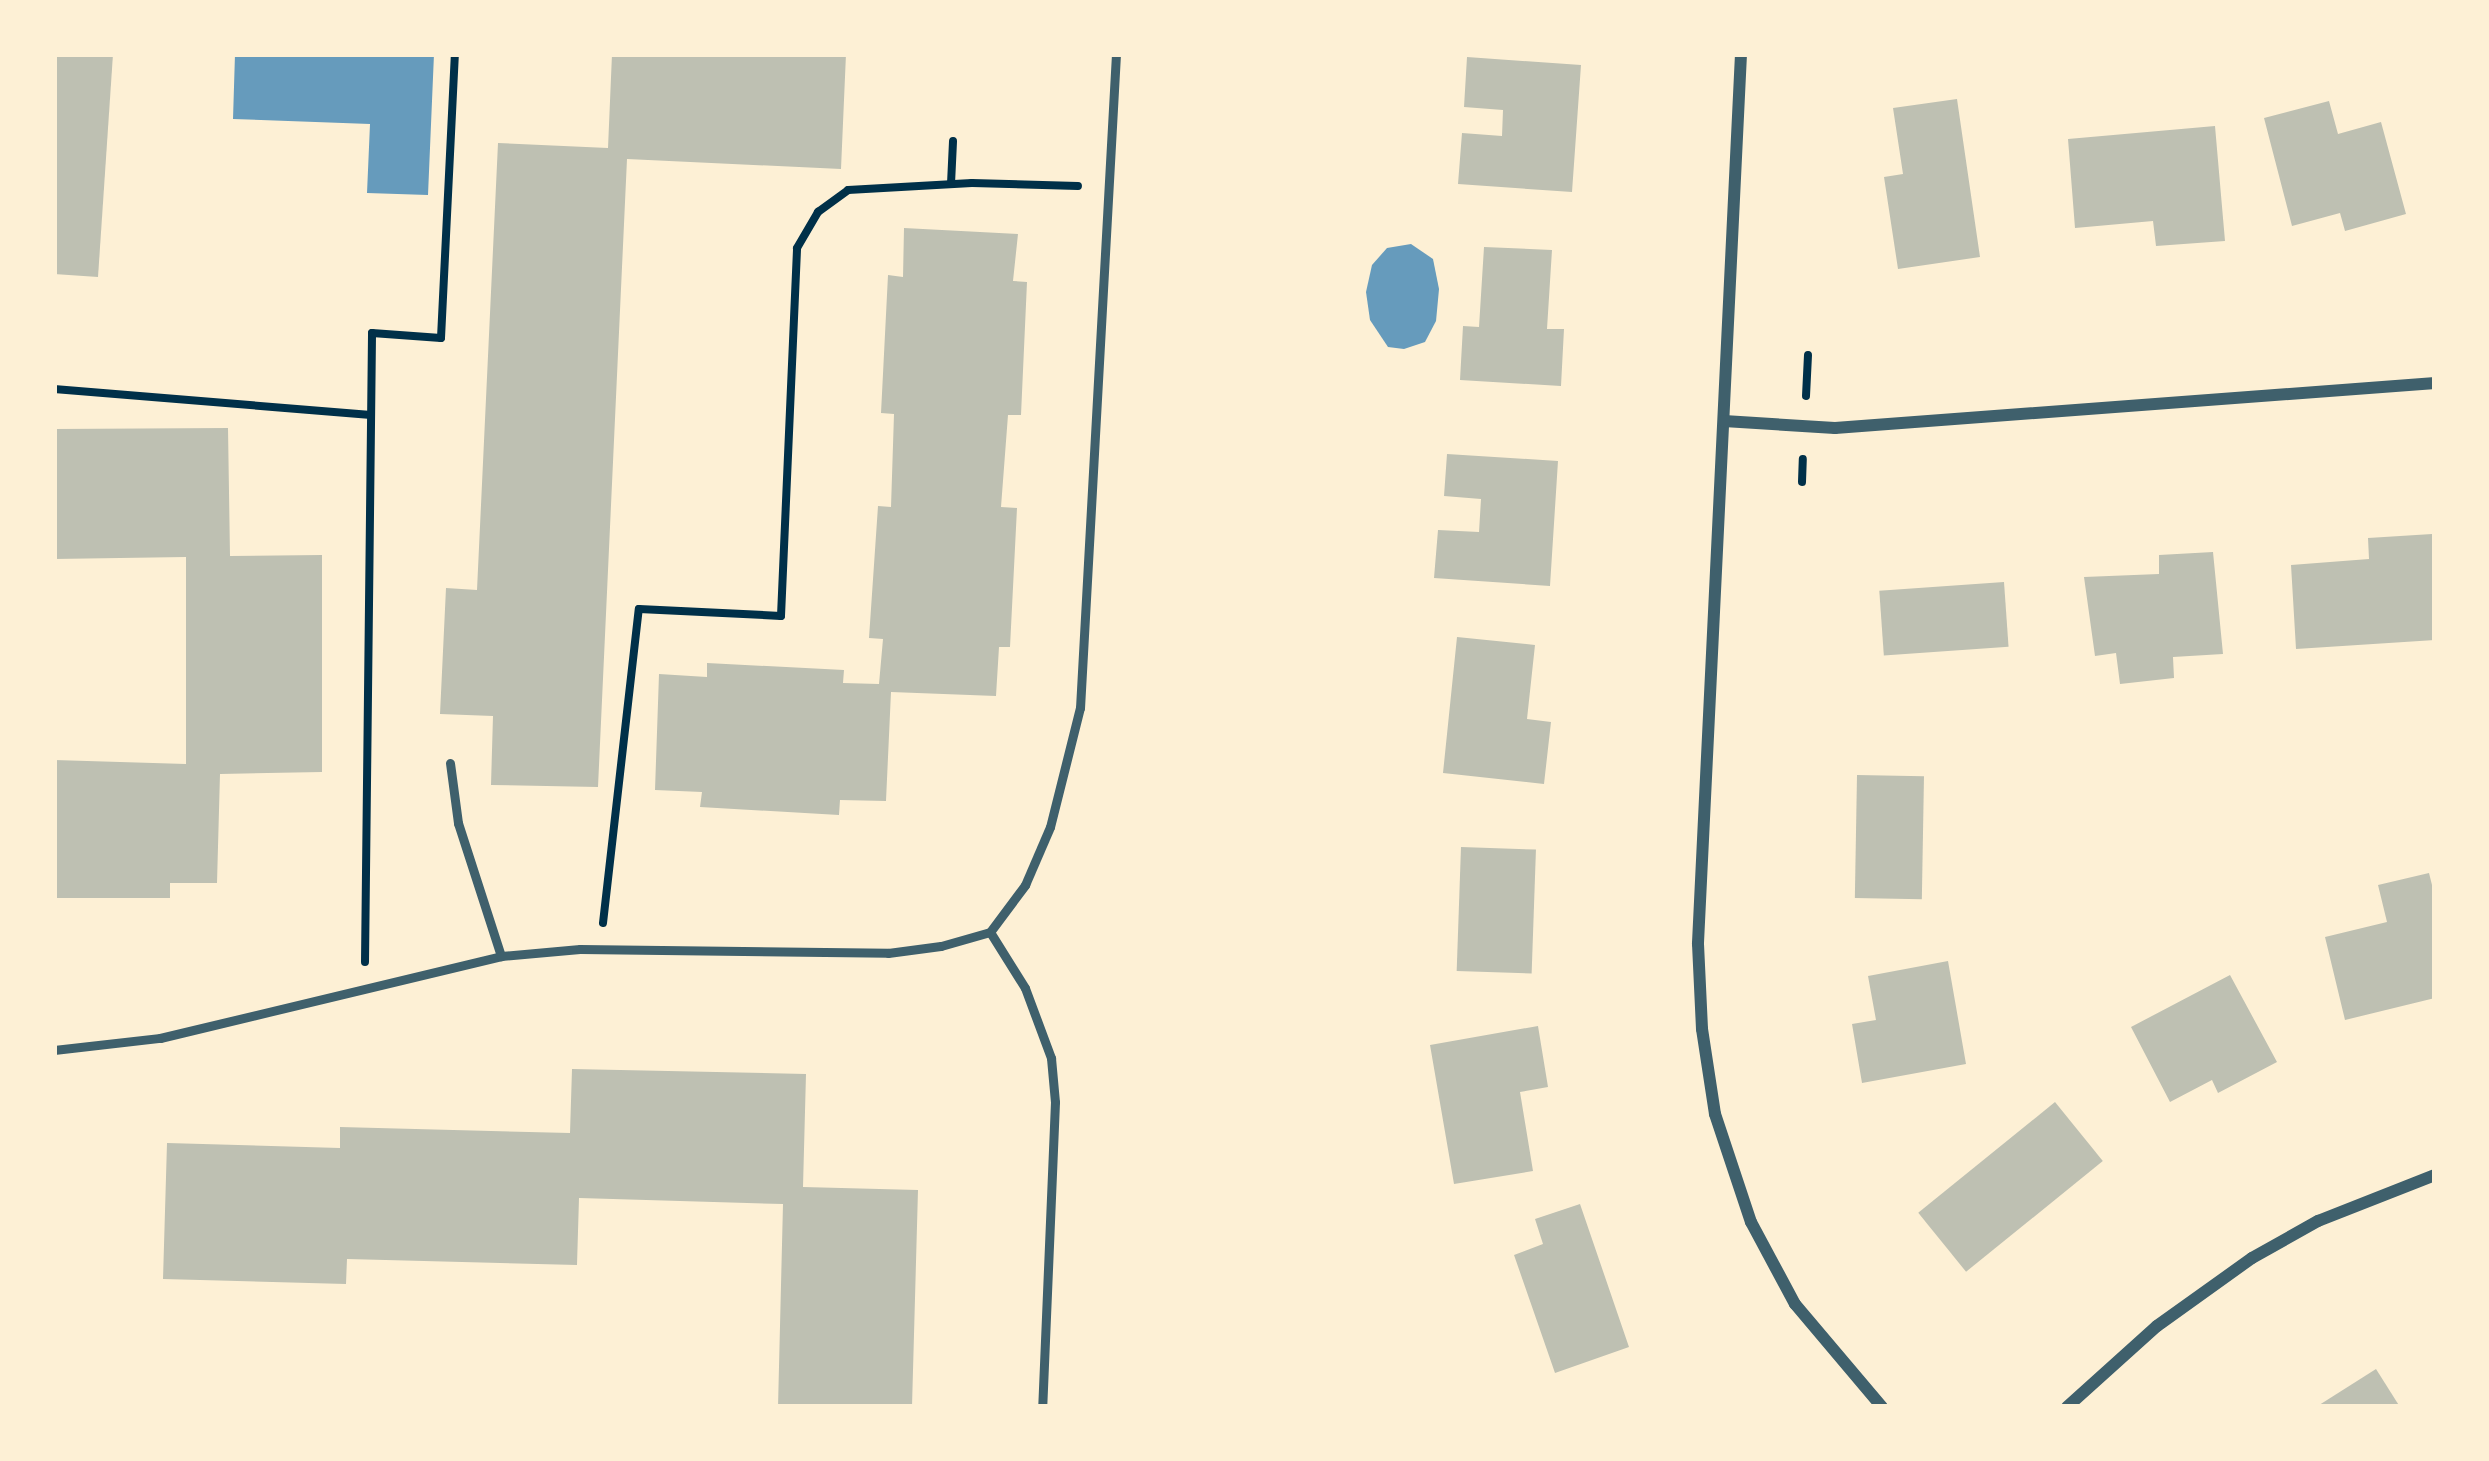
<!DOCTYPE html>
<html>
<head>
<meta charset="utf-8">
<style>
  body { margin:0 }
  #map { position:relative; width:2489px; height:1461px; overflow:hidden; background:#fdf0d5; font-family:Raleway,sans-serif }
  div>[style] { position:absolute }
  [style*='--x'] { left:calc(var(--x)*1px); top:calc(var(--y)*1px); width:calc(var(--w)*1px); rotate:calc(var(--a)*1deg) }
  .water>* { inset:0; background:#669bbc }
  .building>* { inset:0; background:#bec0b2; transform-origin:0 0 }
  .path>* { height:8px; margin:-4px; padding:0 4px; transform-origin:4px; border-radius:4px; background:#003049 }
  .service>* { height:9px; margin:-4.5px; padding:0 4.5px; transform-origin:4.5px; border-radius:4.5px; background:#3f606c }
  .minor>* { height:12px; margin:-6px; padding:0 6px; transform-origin:6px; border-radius:6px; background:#3f606c }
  span { translate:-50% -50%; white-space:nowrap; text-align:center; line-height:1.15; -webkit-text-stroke:9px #fdf0d5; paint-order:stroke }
  .frame { position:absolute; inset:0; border:57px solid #fdf0d5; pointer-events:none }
</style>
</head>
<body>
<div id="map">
  <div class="water">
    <div style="clip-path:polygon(235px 54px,434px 54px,428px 195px,367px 193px,370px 124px,233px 119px)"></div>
    <div style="clip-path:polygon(1411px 244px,1433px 259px,1439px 289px,1436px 321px,1425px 342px,1404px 349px,1388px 347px,1370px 320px,1366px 292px,1372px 265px,1387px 248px)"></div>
  </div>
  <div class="building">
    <div style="clip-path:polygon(54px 54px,113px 54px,98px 277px,54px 274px)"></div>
    <div style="clip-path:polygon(612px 54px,846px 54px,841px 169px,627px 159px,598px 787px,491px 785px,493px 716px,440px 714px,446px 588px,477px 590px,498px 143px,608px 148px)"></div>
    <div style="clip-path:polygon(1467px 57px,1581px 65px,1572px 192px,1458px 184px,1462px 133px,1502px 136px,1503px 110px,1464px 107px)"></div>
    <div style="clip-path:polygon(1957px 99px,1980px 257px,1898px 269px,1884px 177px,1903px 174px,1893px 108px)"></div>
    <div style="clip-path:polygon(2329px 101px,2338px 134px,2381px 122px,2406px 214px,2345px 231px,2340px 213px,2292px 226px,2264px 118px)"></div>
    <div style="clip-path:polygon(2215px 126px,2225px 241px,2156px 246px,2153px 221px,2075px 228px,2068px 139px)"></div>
    <div style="clip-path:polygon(904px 228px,1018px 234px,1013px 281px,1027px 282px,1021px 415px,1008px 415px,1001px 507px,1017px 508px,1010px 647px,999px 647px,996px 696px,891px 692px,886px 801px,840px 800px,839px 815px,700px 807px,702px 792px,655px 790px,659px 674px,707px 677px,707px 663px,844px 670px,843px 683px,879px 684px,883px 639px,869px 638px,878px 506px,891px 507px,894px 414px,881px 413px,888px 275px,903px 277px)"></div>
    <div style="clip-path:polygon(1484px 247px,1552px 250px,1547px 329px,1564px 329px,1561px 386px,1460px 380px,1463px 326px,1479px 327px)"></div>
    <div style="clip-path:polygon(228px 428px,230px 556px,322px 555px,322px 772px,220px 774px,217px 883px,170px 883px,170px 898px,54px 898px,54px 760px,186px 764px,186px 557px,54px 559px,54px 429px)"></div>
    <div style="clip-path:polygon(1447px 454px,1558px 461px,1550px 586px,1434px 578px,1438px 530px,1479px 532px,1481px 499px,1444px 496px)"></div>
    <div style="clip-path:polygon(2432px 534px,2435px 640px,2296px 649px,2291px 565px,2369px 559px,2368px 538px)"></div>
    <div style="clip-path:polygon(2213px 552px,2223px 654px,2173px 657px,2174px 678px,2120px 684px,2116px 653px,2095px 656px,2084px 577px,2159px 574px,2159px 555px)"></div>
    <div style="left:2004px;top:582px;width:65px;height:125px;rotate:86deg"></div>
    <div style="clip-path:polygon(1457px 637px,1535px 645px,1527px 719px,1551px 722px,1544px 784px,1443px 773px)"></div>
    <div style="left:1857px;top:775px;width:67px;height:123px;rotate:1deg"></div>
    <div style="left:1461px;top:847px;width:75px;height:124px;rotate:2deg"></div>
    <div style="clip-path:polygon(2429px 873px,2435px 897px,2435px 998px,2345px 1020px,2325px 937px,2387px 922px,2378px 885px)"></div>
    <div style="clip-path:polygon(1948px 961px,1966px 1064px,1862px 1083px,1852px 1024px,1876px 1020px,1868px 976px)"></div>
    <div style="clip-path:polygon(2230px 975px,2277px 1062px,2218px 1093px,2212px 1080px,2170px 1102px,2131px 1027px)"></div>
    <div style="clip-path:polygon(1538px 1026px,1548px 1087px,1520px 1092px,1533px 1171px,1454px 1184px,1430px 1045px)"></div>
    <div style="clip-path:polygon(572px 1069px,806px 1074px,803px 1187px,918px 1190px,912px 1407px,778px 1407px,783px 1204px,579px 1198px,577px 1265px,347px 1259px,346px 1284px,163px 1279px,167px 1143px,340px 1148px,340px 1127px,570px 1133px)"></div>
    <div style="left:2055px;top:1102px;width:76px;height:176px;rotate:51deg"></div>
    <div style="clip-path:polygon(1580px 1204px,1629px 1347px,1555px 1373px,1514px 1255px,1543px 1244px,1535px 1219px)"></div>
    <div style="clip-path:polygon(2376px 1369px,2400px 1407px,2316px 1407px)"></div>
  </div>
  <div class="path">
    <div style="--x:951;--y:184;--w:43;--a:-87.3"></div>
    <div style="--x:54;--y:389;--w:318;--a:4.7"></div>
    <div style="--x:1806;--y:396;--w:41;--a:-87.2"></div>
    <div style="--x:1802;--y:482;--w:23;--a:-88"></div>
    <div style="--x:603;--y:923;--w:316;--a:-83.5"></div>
    <div style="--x:639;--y:609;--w:142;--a:2.8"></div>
    <div style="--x:781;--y:616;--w:368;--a:-87.5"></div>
    <div style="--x:797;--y:248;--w:42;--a:-59.7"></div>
    <div style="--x:818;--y:212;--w:37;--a:-36"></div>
    <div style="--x:848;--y:190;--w:124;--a:-3.2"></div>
    <div style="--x:972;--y:183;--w:106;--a:1.6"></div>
    <div style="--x:365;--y:962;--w:629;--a:-89.36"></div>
    <div style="--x:372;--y:333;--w:69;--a:4.1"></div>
    <div style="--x:441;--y:338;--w:284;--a:-87.2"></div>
  </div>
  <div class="service">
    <div style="--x:450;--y:763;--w:61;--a:82.4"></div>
    <div style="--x:458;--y:823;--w:140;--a:72.1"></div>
    <div style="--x:990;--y:932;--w:66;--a:58"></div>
    <div style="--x:1025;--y:988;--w:75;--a:69.6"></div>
    <div style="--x:1051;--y:1058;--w:44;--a:84.8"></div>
    <div style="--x:1055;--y:1102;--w:305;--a:92.4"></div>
    <div style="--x:54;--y:1050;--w:107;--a:-6.5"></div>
    <div style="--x:160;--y:1038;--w:351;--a:-13.5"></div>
    <div style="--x:501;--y:956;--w:79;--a:-5.1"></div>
    <div style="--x:580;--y:949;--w:308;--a:0.7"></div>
    <div style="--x:888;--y:953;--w:53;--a:-7.5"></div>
    <div style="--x:941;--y:946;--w:51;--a:-15.9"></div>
    <div style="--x:990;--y:932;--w:59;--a:-53.3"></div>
    <div style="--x:1025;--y:885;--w:63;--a:-66.7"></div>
    <div style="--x:1050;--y:827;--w:123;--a:-75.9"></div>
    <div style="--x:1080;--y:708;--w:655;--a:-86.85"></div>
  </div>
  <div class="minor">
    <div style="--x:1741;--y:54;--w:891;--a:92.77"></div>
    <div style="--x:1698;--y:944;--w:85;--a:87.3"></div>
    <div style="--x:1702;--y:1029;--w:86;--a:81.3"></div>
    <div style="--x:1715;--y:1114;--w:114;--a:71.6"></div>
    <div style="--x:1751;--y:1222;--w:93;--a:61.8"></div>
    <div style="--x:1795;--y:1304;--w:135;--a:49.8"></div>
    <div style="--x:1724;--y:421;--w:111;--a:3.6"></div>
    <div style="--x:1835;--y:428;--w:602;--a:-4.29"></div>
    <div style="--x:2067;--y:1407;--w:121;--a:-42"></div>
    <div style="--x:2157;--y:1326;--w:117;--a:-35.6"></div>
    <div style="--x:2252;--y:1258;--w:76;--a:-29.3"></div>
    <div style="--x:2318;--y:1221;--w:126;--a:-21.5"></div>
  </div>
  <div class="frame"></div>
</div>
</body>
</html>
